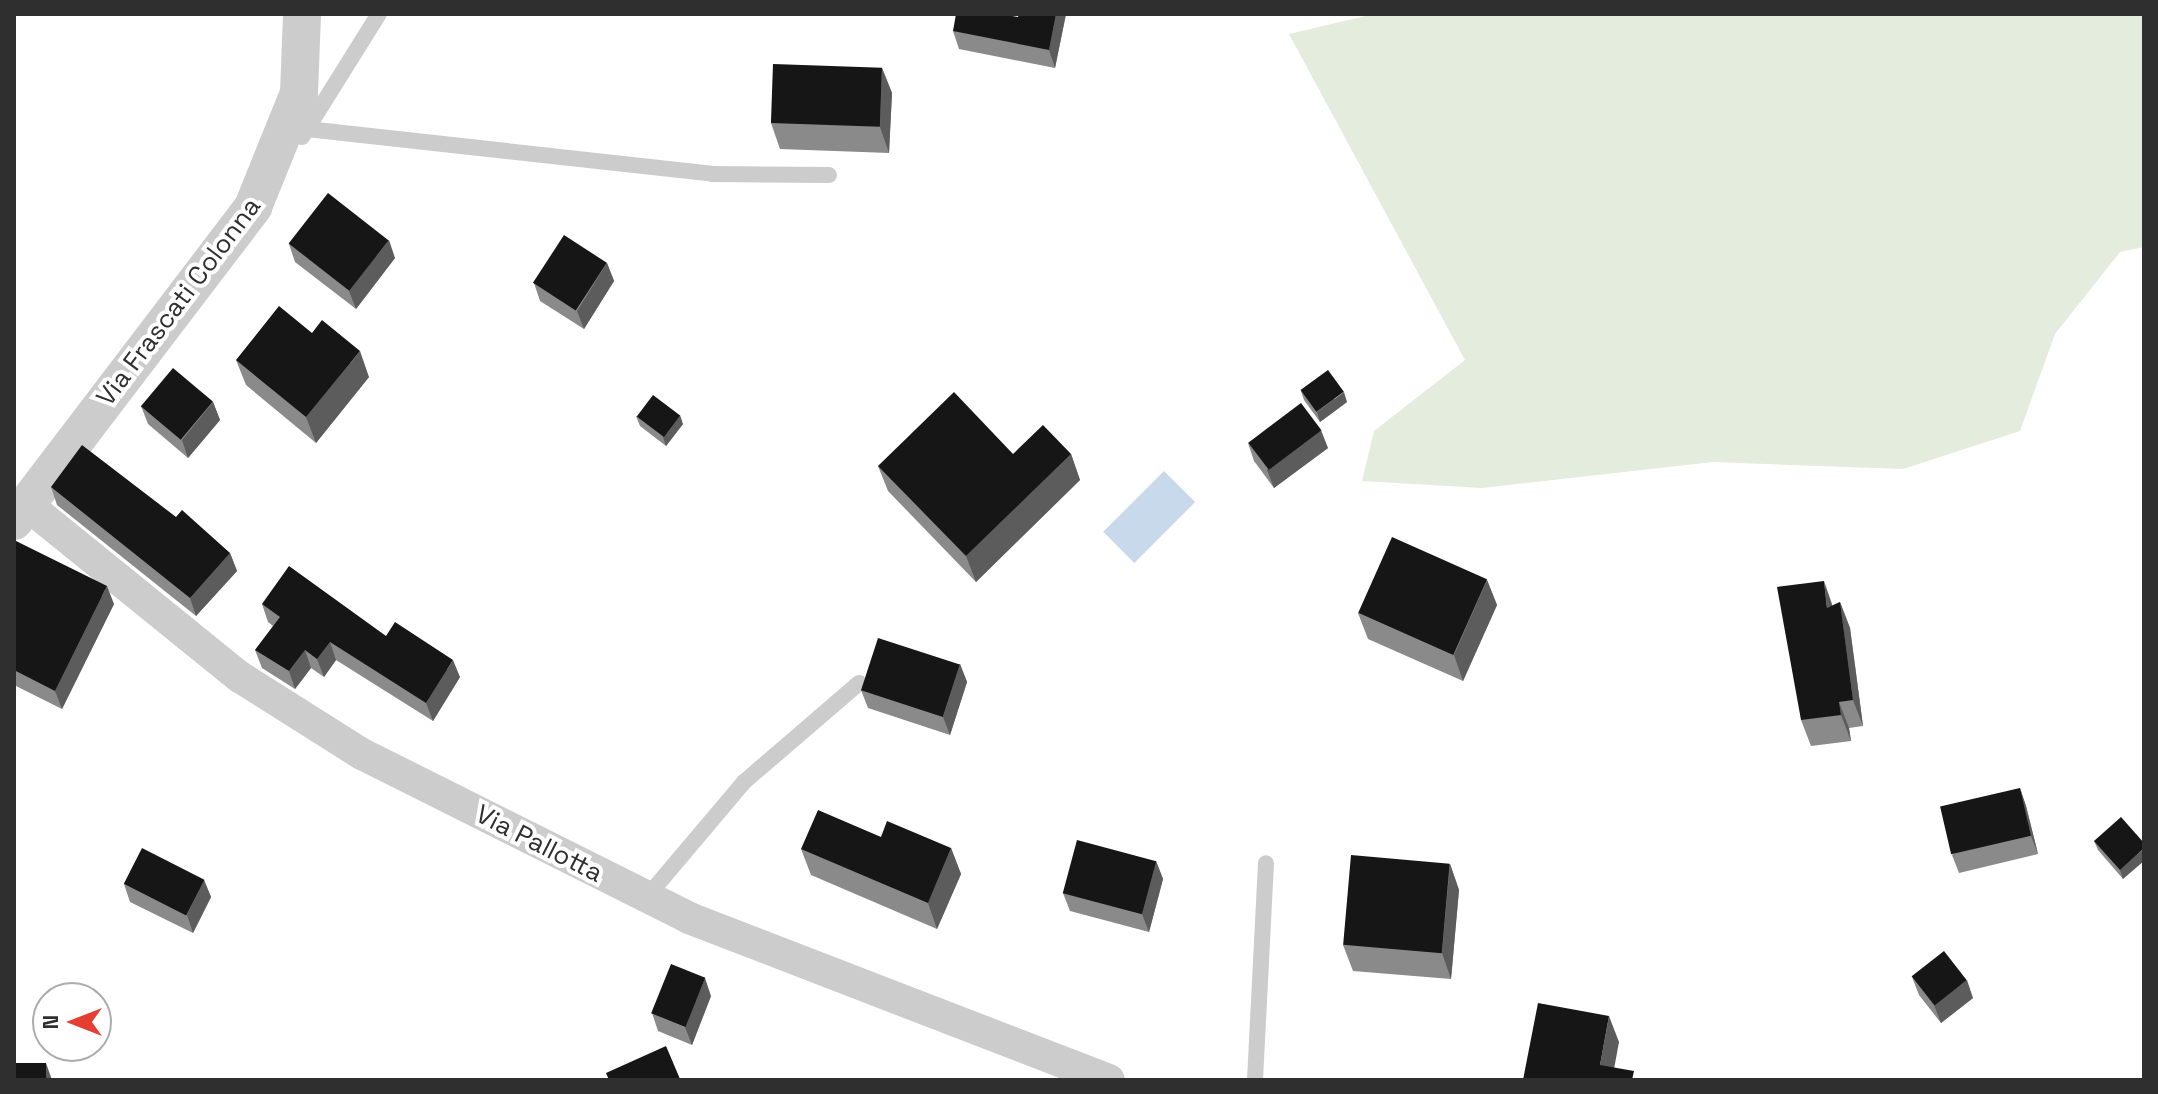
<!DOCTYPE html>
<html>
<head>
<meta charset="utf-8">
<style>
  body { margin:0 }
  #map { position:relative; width:2158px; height:1094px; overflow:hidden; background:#fff; font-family:"Space Grotesk",sans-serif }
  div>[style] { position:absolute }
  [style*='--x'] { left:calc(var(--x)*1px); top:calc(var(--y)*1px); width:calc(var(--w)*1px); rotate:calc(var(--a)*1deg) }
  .green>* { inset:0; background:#e3ecdd }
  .water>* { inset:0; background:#c9d9ec; transform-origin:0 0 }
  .service>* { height:16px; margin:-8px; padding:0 8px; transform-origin:8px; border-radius:8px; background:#ccc }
  .minor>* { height:32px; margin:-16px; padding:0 16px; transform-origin:16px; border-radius:16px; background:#ccc }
  .tertiary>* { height:38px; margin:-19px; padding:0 19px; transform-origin:19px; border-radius:19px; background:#ccc }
  .wall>* { inset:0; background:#8a8a8a }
  .shaded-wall>* { inset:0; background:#5c5c5c }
  .building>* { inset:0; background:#161616; transform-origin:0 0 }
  span { translate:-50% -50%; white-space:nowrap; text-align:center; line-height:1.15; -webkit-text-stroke:8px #fff; paint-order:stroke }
  .street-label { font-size:26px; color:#2f2f2f }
  .frame { position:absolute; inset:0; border:16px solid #2f2f2f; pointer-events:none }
  .north { position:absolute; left:32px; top:982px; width:80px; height:80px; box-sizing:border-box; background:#fff; border:2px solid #acacac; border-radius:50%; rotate:270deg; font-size:22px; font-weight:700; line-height:32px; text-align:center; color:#2f2f2f }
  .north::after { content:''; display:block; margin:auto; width:28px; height:36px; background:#e53e32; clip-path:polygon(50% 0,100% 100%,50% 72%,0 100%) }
</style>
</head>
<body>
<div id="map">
  <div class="green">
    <div style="clip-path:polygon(1374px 14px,2144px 14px,2144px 247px,2120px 252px,2055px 334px,2020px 431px,1903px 469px,1713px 462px,1482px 488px,1362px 481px,1374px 431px,1465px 360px,1289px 34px)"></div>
  </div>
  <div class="water">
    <div style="left:1164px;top:471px;width:44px;height:86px;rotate:45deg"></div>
  </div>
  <div class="service">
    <div style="--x:307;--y:129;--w:407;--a:6.3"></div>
    <div style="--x:712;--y:174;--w:117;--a:0.5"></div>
    <div style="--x:302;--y:137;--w:145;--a:-58"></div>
    <div style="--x:646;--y:898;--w:152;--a:-49.8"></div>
    <div style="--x:744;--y:782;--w:152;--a:-40.7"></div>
    <div style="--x:1255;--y:1080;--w:217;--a:-87.1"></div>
  </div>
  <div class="minor">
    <div style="--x:26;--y:504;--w:275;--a:39"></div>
    <div style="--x:240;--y:677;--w:144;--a:32.3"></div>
    <div style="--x:362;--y:754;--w:366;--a:26.6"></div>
    <div style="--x:689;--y:918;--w:450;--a:21.1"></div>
  </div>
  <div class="tertiary">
    <div style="--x:14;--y:521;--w:395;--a:-52.7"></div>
    <div style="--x:253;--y:207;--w:123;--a:-68"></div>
    <div style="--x:299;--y:93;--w:79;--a:-87.8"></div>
  </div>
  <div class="wall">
    <div style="clip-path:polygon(1066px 14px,1055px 68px,959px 49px,953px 31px,1018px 17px)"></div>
    <div style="clip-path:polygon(882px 68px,892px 93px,889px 153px,780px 149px,771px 123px)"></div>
    <div style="clip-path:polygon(289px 244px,395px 258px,356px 309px,295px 262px)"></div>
    <div style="clip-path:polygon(607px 263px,614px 281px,584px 329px,540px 301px,534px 283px)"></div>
    <div style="clip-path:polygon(312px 333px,369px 377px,316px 443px,246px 385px,236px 360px)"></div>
    <div style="clip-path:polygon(1301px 391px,1347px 402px,1320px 422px,1304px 400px)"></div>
    <div style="clip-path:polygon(213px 402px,220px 420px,188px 458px,148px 424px,141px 406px)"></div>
    <div style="clip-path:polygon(636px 416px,683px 424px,666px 446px,640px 426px)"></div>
    <div style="clip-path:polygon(1248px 443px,1328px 448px,1274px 488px,1254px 461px)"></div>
    <div style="clip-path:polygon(1013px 454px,1071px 454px,1080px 480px,976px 582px,888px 491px,878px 466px)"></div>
    <div style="clip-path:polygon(51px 487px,176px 517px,230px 553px,237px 571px,196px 616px,57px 505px)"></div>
    <div style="clip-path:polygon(14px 540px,114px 604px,62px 709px,14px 685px)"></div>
    <div style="clip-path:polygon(1487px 580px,1497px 605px,1463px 681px,1368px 639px,1358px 613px)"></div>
    <div style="clip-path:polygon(1840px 602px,1850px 628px,1863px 726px,1849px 728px,1851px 741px,1811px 746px,1801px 720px,1833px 605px)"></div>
    <div style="clip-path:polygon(262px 604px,386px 636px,460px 677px,433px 721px,336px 660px,324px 677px,311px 668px,295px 689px,262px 668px,255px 650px,273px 626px,268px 622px)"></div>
    <div style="clip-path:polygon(960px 664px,967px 682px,950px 735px,868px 708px,861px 690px)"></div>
    <div style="clip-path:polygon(2020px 788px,2026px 806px,2038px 854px,1959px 873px,1952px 855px)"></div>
    <div style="clip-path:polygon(2094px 841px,2144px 843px,2123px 879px,2098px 850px)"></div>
    <div style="clip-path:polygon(951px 848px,961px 874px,937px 929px,811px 875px,801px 849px)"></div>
    <div style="clip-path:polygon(1156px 861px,1163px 879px,1149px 932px,1070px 911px,1063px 893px)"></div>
    <div style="clip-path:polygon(1450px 864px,1459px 890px,1451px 979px,1353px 971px,1343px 945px)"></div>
    <div style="clip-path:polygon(204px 880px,211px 897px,193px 933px,130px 902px,124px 884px)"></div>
    <div style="clip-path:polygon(1912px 977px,1973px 998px,1941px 1023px,1919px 995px)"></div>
    <div style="clip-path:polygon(711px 996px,692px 1045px,658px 1031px,652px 1013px)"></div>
  </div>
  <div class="shaded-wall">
    <div style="clip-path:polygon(1056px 14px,1066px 14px,1055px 68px,1049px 50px)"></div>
    <div style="clip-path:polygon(882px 68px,892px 93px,889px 153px,880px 127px)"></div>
    <div style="clip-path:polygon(389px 240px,395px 258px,356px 309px,349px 291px)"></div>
    <div style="clip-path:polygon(607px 263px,614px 281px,584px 329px,577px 311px)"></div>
    <div style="clip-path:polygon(360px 351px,369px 377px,316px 443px,306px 417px)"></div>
    <div style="clip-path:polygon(1344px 392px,1347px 402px,1320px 422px,1317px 412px)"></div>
    <div style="clip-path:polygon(213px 402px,220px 420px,188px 458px,182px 440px)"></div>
    <div style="clip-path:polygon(680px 415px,683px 424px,666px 446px,663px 437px)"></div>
    <div style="clip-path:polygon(1321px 430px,1328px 448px,1274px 488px,1267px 470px)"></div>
    <div style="clip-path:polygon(1071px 454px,1080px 480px,976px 582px,966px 556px)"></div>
    <div style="clip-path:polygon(230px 553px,237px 571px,196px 616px,190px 598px)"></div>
    <div style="clip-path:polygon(1487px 580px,1497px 605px,1463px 681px,1454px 655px)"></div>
    <div style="clip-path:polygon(1824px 581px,1833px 607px,1827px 608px)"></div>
    <div style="clip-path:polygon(107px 586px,114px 604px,62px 709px,55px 691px)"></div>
    <div style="clip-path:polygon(1840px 602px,1850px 628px,1863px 726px,1853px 700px)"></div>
    <div style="clip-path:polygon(330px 642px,336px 660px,324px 677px,317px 659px)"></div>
    <div style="clip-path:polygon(305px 650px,311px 668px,295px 689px,289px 671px)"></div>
    <div style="clip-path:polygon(453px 660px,460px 677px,433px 721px,426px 703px)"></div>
    <div style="clip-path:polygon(960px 664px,967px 682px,950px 735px,943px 717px)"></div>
    <div style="clip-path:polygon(1839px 702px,1849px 728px,1851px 741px,1841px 715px)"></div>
    <div style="clip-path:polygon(2020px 788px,2026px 806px,2038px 854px,2031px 836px)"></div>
    <div style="clip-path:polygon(951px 848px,961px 874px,937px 929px,928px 903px)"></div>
    <div style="clip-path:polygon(2144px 848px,2144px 861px,2123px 879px,2120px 870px)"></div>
    <div style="clip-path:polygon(1156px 861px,1163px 879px,1149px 932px,1142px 914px)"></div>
    <div style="clip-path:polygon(1450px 864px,1459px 890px,1451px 979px,1442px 953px)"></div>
    <div style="clip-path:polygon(204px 880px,211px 897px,193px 933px,187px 915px)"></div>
    <div style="clip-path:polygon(705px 978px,711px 996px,692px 1045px,685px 1027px)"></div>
    <div style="clip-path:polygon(1967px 980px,1973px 998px,1941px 1023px,1934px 1005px)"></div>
    <div style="clip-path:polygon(1609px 1016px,1619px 1042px,1612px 1080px,1600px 1065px)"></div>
    <div style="clip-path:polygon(46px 1063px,52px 1080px,46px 1080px)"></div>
  </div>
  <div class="building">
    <div style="clip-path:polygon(956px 14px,1001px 14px,1018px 17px,1019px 14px,1056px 14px,1049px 50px,953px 31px)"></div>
    <div style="left:773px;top:64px;width:109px;height:59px;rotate:2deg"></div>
    <div style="left:328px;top:193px;width:77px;height:64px;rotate:38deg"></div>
    <div style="left:564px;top:235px;width:51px;height:57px;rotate:33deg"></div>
    <div style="clip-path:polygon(279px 306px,312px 333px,322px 320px,360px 351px,306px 417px,236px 360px)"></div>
    <div style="left:173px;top:368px;width:52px;height:50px;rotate:40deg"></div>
    <div style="left:1328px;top:370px;width:27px;height:34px;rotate:54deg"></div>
    <div style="clip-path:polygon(954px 392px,1013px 454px,1043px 425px,1071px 454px,966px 556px,878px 466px)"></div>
    <div style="left:653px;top:395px;width:34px;height:27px;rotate:37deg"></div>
    <div style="left:1301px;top:403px;width:34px;height:66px;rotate:53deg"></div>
    <div style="clip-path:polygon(82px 445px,176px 517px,182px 510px,230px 553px,190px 598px,51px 487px)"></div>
    <div style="left:1392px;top:537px;width:104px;height:83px;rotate:24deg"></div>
    <div style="clip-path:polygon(14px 540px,107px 586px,55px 691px,14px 670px)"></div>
    <div style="clip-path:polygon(289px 566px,386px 636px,395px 622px,453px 660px,426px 703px,330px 642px,317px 659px,305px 650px,289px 671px,255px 650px,280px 617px,262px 604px)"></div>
    <div style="clip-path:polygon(1824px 581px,1827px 608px,1840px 602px,1853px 700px,1839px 702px,1841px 715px,1801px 720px,1777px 587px)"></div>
    <div style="left:878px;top:638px;width:86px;height:55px;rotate:18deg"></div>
    <div style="left:2020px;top:788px;width:49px;height:82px;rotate:77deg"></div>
    <div style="clip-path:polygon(818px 810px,881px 837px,887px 821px,951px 848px,928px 903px,801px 849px)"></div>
    <div style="clip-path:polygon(2121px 817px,2144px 843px,2144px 848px,2120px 870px,2094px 841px)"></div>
    <div style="left:1077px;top:840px;width:82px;height:55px;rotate:15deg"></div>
    <div style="left:142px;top:848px;width:70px;height:40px;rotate:27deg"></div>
    <div style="left:1351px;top:855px;width:99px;height:90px;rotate:5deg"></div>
    <div style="left:1944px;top:951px;width:37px;height:41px;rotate:52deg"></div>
    <div style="left:671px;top:964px;width:37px;height:53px;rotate:22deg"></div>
    <div style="clip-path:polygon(1538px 1003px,1609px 1016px,1600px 1065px,1634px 1071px,1632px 1080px,1523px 1080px)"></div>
    <div style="clip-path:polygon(666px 1046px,680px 1079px,678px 1080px,609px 1080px,606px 1073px)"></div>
    <div style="left:14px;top:1063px;width:32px;height:17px"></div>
  </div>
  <div class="street-label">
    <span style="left:179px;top:302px;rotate:-53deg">Via Frascati Colonna</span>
    <span style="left:539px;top:844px;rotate:27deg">Via Pallotta</span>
  </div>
  <div class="frame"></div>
  <div class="north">N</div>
</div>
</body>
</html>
